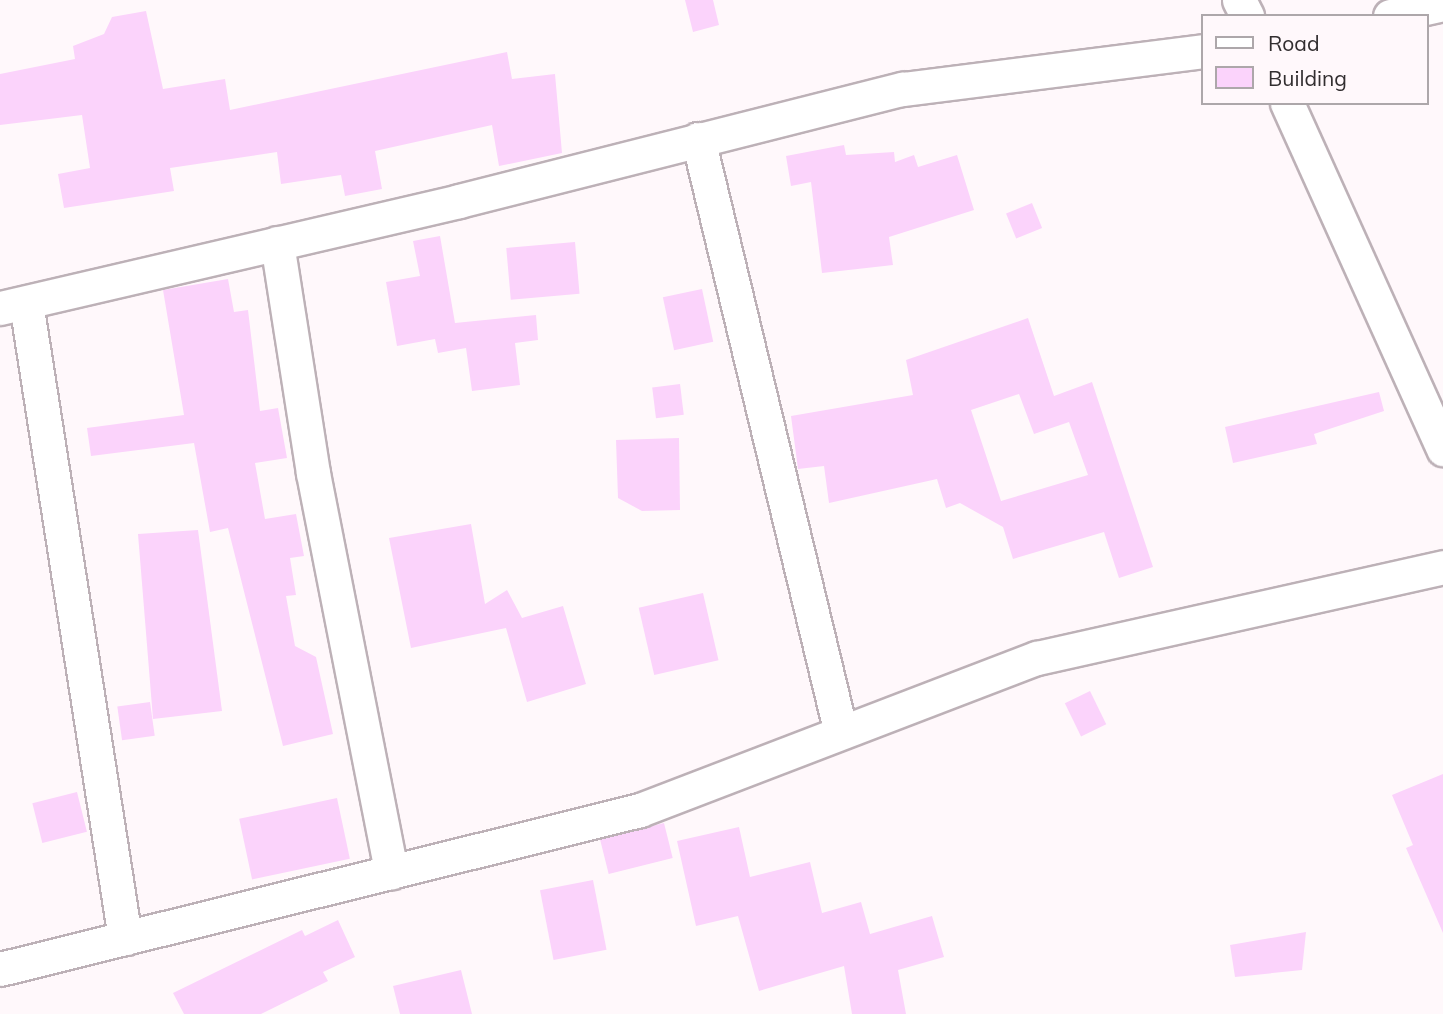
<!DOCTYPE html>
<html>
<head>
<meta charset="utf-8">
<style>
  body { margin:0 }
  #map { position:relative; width:1443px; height:1014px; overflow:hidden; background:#fff8fb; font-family:Mulish,sans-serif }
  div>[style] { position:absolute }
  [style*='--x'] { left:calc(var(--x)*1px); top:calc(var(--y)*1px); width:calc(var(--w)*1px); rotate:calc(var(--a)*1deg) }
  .building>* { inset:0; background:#fbd3fb; transform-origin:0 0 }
  .roads { filter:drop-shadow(2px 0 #bdb1b7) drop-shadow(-2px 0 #bdb1b7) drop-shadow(0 2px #bdb1b7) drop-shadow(0 -2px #bdb1b7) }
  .minor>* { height:33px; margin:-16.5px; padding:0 16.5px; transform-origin:16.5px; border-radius:16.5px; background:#fff }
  span { translate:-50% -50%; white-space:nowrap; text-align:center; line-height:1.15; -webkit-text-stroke:7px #fff8fb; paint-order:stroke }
  .legend { position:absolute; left:1201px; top:14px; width:228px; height:91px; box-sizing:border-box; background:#fff8fb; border:2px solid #ada7aa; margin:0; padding:9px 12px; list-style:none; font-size:21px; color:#322e30 }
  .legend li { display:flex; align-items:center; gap:14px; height:35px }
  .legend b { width:35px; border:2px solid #ada7aa }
</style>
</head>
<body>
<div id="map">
  <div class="building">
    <div style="clip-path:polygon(685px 0,713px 0,719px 25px,693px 32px)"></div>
    <div style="clip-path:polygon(146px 11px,163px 89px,225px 79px,230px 110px,507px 52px,512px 79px,555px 74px,562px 153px,499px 166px,492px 125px,375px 151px,382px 189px,345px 196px,341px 175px,281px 184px,277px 152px,170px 168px,174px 191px,64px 208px,58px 174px,90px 168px,82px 115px,0 125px,0 74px,75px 59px,73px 46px,104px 34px,112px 17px)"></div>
    <div style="clip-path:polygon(844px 145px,846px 155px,894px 152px,895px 162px,914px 155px,918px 167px,957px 155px,974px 210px,889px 237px,893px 265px,822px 273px,811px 182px,791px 186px,786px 156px)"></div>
    <div style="left:1032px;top:203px;width:27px;height:28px;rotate:68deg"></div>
    <div style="clip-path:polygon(440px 236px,455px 323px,536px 315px,538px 340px,515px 343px,520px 385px,472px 391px,466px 348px,438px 353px,435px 339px,397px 346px,386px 282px,420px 276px,413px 241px)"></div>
    <div style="left:575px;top:242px;width:52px;height:69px;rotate:85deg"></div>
    <div style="clip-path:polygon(228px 279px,234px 312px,248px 310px,260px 411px,278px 408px,287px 458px,255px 463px,265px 519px,296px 514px,304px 556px,290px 558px,296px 595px,286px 596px,295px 646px,316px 657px,333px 734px,283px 746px,228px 528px,210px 532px,194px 443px,91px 456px,87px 428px,184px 415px,163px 290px)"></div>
    <div style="left:702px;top:289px;width:54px;height:40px;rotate:78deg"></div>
    <div style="clip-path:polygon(evenodd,1028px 318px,1054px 396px,1092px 382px,1153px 567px,1119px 578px,1104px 532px,1013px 559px,1003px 527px,960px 503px,946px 508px,937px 479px,829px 503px,824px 466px,798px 469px,791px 416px,913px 395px,906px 360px,1028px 318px,1019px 394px,1034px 434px,1069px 422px,1088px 475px,1001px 501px,971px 410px,1019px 394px)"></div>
    <div style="left:680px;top:384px;width:31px;height:28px;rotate:83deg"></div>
    <div style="clip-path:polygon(1379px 392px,1384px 411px,1314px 434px,1317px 444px,1233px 463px,1225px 427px)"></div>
    <div style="clip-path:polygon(679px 438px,680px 510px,642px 511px,618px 498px,616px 440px)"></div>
    <div style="clip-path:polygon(471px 524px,485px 604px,507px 590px,522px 618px,563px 606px,586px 684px,527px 702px,506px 628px,411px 648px,389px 538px)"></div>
    <div style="clip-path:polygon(198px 530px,222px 711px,153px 719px,138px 534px)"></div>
    <div style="left:703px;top:593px;width:69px;height:66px;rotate:77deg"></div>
    <div style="left:1090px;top:691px;width:37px;height:28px;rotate:64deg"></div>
    <div style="left:150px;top:702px;width:34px;height:33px;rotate:82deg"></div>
    <div style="clip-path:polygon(1443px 774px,1443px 933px,1406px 848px,1413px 845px,1392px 795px)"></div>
    <div style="left:77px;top:792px;width:41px;height:46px;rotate:76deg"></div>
    <div style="left:337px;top:798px;width:62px;height:100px;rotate:78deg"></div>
    <div style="left:664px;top:823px;width:36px;height:66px;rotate:76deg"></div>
    <div style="clip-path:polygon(739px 827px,750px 877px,810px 862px,822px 913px,861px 902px,870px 934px,932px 916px,944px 957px,898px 970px,906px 1014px,852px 1014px,844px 966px,759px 991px,738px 916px,696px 926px,677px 841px)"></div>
    <div style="left:593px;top:880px;width:71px;height:54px;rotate:79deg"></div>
    <div style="clip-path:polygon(338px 920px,355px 957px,323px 972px,328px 981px,261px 1014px,184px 1014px,173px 993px,302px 930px,305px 936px)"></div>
    <div style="clip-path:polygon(1306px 932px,1302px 970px,1235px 977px,1230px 945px)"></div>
    <div style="clip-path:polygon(461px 970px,472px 1014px,400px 1014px,393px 986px)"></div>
  </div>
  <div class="roads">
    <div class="minor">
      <div style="--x:1239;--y:0;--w:18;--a:63"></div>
      <div style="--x:1390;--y:16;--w:54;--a:-12.8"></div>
      <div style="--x:1287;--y:103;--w:380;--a:65.7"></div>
      <div style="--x:698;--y:139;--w:607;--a:76.47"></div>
      <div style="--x:277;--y:243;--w:233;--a:81.1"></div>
      <div style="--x:313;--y:473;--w:407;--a:78.9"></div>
      <div style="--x:26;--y:303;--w:643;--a:81.14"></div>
      <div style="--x:0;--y:308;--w:471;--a:-13.1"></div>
      <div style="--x:459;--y:201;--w:458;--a:-14.2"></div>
      <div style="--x:903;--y:89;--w:302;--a:-7.2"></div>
      <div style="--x:0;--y:969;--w:659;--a:-13.95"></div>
      <div style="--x:640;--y:810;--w:425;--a:-21"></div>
      <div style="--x:1037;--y:658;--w:416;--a:-12.6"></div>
    </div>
  </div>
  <ul class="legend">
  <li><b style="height:9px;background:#fff"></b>Road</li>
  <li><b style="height:19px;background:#fbd3fb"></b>Building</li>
  </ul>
</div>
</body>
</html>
